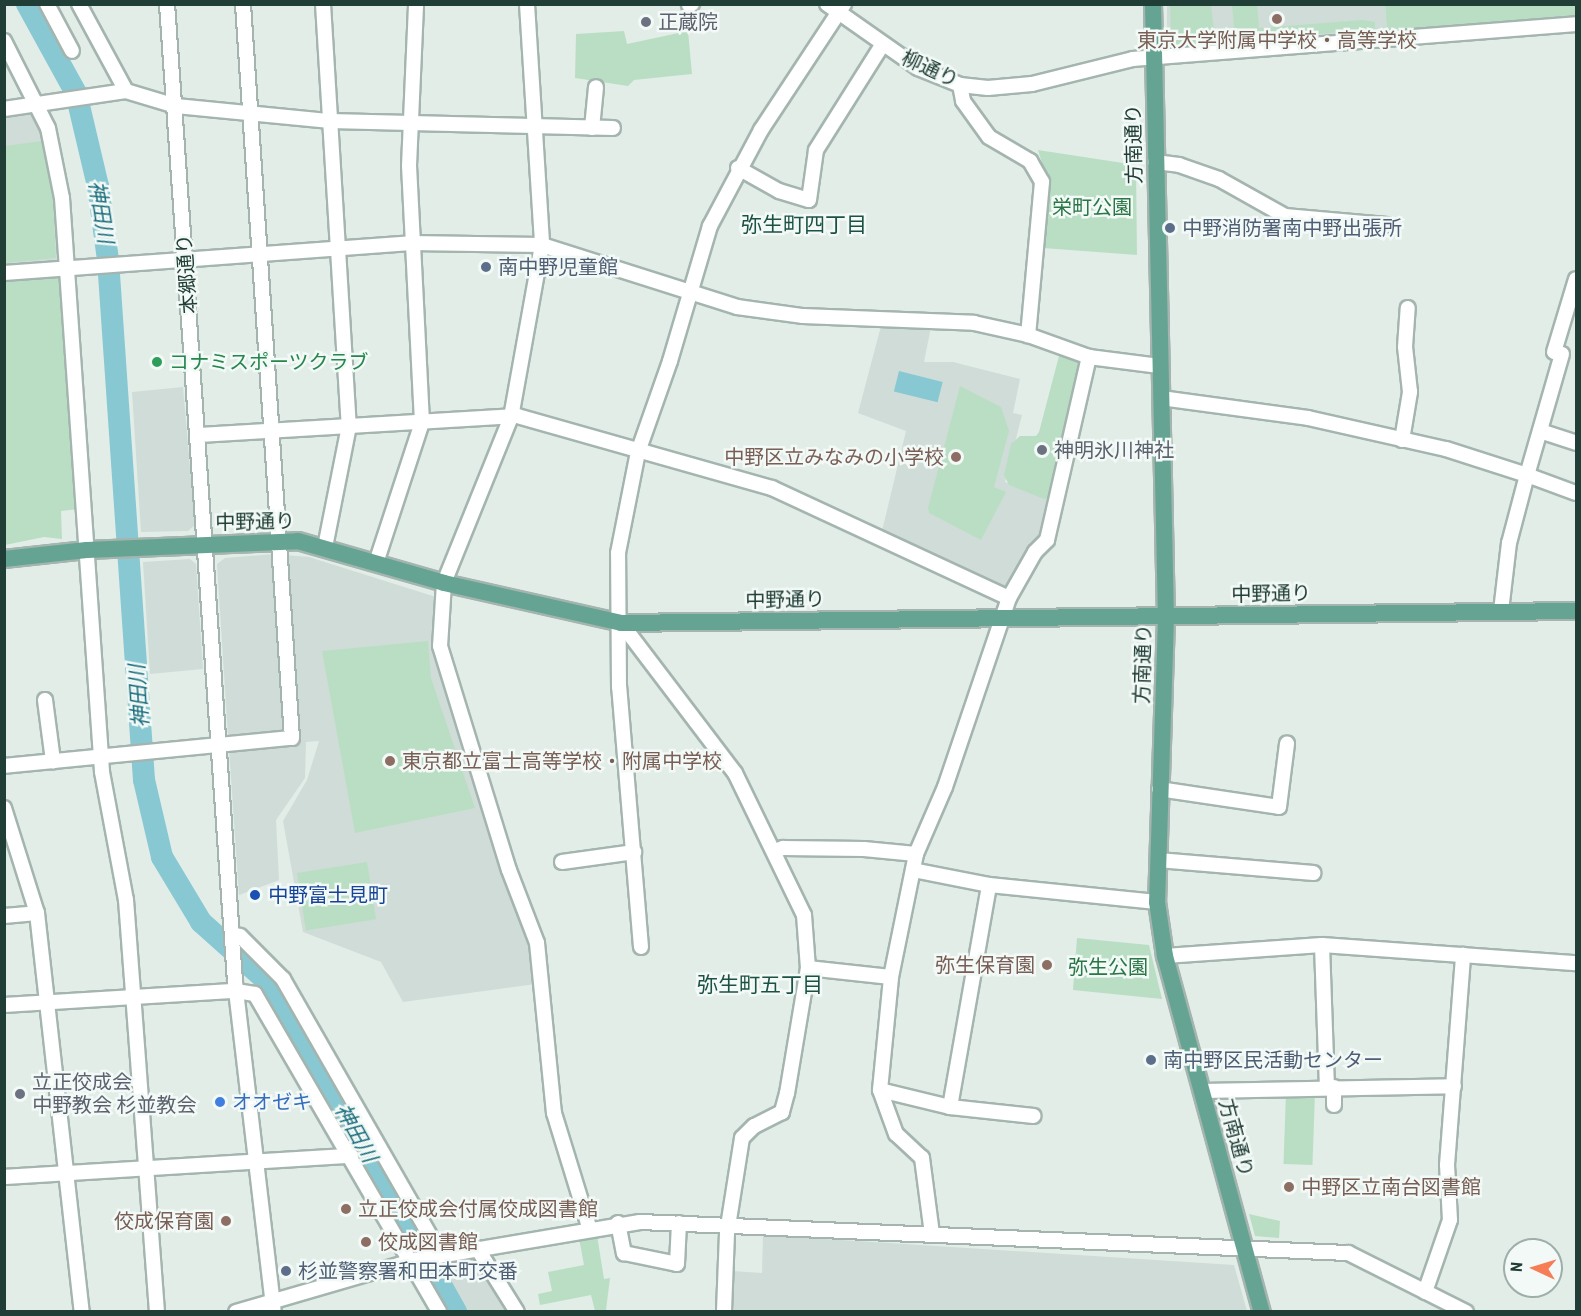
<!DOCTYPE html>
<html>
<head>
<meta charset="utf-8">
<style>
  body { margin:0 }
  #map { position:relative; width:1581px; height:1316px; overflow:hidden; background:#e2ede8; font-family:"Roboto Condensed","Noto Sans JP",sans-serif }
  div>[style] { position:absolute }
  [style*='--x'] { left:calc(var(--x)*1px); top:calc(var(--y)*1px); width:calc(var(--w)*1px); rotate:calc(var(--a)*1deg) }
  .built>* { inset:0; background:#d0dcd7 }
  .green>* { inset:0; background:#badec4; transform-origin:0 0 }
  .water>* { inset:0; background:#88c8d3; transform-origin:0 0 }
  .river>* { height:22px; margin:-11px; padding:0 11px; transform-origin:11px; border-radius:11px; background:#88c8d3 }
  .roads { filter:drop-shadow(2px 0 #a4b5af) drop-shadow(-2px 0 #a4b5af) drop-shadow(0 2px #a4b5af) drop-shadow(0 -2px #a4b5af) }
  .minor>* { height:14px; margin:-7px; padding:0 7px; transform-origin:7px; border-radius:7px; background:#fff }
  .major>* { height:16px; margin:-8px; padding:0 8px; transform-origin:8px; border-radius:8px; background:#65a493 }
  .dots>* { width:16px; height:16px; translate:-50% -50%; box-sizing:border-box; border:3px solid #f2f9f6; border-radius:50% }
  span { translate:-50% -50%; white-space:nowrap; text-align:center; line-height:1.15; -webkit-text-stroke:5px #f2f9f6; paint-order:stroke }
  .worship-label { font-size:20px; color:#5b616d }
  .left { translate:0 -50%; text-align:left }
  .education-label { font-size:20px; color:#785e54 }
  .right { translate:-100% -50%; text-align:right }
  .street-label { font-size:20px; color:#213e36 }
  .park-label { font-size:20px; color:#2a7647 }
  .service-label { font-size:20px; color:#4e5e75 }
  .leisure-label { font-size:20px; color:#27864d }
  .transit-label { font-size:20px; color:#164399 }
  .shop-label { font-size:20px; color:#366cbe }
  .water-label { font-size:21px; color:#196c7c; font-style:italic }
  .neighbourhood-label { font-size:21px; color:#1c5144 }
  .frame { position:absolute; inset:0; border:6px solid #213e36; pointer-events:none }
  .north { position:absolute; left:1503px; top:1238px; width:60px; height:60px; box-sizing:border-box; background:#f2f9f6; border:2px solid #9eaea9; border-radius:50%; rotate:274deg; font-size:16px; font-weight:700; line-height:24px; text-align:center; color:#213e36 }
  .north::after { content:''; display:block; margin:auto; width:21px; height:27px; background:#f67d56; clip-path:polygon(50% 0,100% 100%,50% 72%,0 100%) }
</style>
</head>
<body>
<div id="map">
  <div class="built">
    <div style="clip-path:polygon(1167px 5px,1385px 5px,1387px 34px,1172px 52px,1167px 43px)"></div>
    <div style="clip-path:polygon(35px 111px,57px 197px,62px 257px,57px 262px,5px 266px,5px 115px)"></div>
    <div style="clip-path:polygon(881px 326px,931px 327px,924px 362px,953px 362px,1020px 379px,1013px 413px,1022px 415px,1005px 482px,1051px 500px,1041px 538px,1007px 590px,882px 531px,906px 431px,858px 413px)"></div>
    <div style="clip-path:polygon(183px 387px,195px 525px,188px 531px,141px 532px,132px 392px)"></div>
    <div style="clip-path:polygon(274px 554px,286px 732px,228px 736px,217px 564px,225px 558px)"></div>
    <div style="clip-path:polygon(284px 555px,309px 557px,436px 597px,435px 656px,530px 943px,536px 984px,403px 1002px,381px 962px,303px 932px,283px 821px,307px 780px,319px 741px,306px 742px,305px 778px,276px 820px,279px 880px,239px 895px,229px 748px,297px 743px)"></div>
    <div style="clip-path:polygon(190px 559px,196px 564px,203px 669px,150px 674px,143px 562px)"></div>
    <div style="clip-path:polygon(763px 1235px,1234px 1265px,1247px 1311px,731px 1312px,732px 1271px,762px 1273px)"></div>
    <div style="clip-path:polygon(474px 1259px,510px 1311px,462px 1311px,439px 1269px)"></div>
  </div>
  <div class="green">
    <div style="clip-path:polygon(1232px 4px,1257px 5px,1259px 28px,1362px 20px,1375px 22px,1375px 29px,1177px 47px,1171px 40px,1170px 5px,1211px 5px,1214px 30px,1234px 28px)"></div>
    <div style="clip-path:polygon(1385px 5px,1576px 5px,1576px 18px,1387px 34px)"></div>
    <div style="clip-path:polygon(624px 31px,627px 44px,688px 31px,692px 74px,634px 80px,628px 86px,575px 78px,576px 34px)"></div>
    <div style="clip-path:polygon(42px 141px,53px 199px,56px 258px,5px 263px,5px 146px)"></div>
    <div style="clip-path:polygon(1038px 150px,1136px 165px,1137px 255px,1043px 248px,1049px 187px)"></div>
    <div style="clip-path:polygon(61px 275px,78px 509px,61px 511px,62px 539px,44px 537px,5px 545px,5px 279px)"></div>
    <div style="clip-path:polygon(1071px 347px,1084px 353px,1053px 497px,1044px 499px,1009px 485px,1004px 475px,1011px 444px,1020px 436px,1036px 436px,1039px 432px,1059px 356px)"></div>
    <div style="clip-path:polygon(960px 386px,1001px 407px,1009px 431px,994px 487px,1006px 492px,981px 540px,929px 513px,928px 508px)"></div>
    <div style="clip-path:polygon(428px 641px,431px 678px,475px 808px,355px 833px,322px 651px)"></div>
    <div style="left:367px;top:862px;width:58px;height:71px;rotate:81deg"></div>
    <div style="clip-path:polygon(1077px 938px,1149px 945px,1162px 999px,1073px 990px)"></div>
    <div style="left:1286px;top:1092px;width:29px;height:72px;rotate:2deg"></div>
    <div style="clip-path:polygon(1249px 1214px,1280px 1221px,1279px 1238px,1255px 1236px)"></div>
    <div style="clip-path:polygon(597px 1235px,604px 1279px,610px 1278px,606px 1310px,595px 1311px,591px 1295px,540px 1305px,538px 1294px,552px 1291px,548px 1272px,584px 1265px,579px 1238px)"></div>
  </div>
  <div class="water">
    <div style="left:899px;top:371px;width:45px;height:21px;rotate:14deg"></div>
  </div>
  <div class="river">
    <div style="--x:27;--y:4;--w:102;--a:61.2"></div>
    <div style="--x:76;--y:93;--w:96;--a:76.7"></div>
    <div style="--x:98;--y:186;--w:75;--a:82.3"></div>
    <div style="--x:108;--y:260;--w:521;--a:86.04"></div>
    <div style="--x:144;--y:780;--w:79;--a:76.8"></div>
    <div style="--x:162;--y:857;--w:76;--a:59"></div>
    <div style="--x:201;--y:922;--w:90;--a:41.8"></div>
    <div style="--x:268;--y:982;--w:30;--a:56"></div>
    <div style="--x:285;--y:1007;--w:350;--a:60.7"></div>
  </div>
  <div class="roads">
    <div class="minor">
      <div style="--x:47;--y:4;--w:53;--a:62"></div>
      <div style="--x:79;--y:4;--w:99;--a:61.6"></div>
      <div style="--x:167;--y:4;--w:980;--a:86.02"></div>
      <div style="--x:235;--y:982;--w:332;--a:83.3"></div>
      <div style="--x:323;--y:4;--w:423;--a:86.5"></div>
      <div style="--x:349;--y:426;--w:123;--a:101.2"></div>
      <div style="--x:527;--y:4;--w:241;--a:86.4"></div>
      <div style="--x:542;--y:245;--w:175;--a:100.2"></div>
      <div style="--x:511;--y:417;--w:179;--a:112"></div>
      <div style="--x:444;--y:583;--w:63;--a:93.6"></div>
      <div style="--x:440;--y:646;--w:234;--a:72.9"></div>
      <div style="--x:509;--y:870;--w:78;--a:69"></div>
      <div style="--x:537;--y:943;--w:171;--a:84.3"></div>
      <div style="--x:554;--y:1113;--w:119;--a:72.9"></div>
      <div style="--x:827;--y:4;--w:111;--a:35.1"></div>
      <div style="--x:918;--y:68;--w:45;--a:22"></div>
      <div style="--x:960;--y:85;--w:28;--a:6"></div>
      <div style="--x:988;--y:88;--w:44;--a:-5.2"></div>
      <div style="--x:1032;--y:84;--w:104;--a:-13.9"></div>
      <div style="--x:1133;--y:59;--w:444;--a:-4.5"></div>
      <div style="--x:689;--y:5;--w:3;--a:-18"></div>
      <div style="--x:4;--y:41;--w:97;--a:63.2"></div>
      <div style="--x:48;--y:128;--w:71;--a:78.7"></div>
      <div style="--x:62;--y:198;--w:575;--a:86.01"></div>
      <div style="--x:102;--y:772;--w:130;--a:79.4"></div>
      <div style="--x:126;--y:900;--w:413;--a:85.7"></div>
      <div style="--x:960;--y:85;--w:16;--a:79"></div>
      <div style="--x:963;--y:101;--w:44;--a:54.2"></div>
      <div style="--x:989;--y:137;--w:48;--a:30.3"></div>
      <div style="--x:1030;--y:161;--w:24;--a:60"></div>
      <div style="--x:1042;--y:182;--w:154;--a:95.2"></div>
      <div style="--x:4;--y:109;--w:123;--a:-8.4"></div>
      <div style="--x:126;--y:91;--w:52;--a:16.7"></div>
      <div style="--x:176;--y:106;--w:155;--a:5.6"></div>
      <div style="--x:330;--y:121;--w:283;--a:1.4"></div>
      <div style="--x:592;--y:128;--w:41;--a:-84.4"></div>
      <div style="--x:1155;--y:162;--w:24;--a:7"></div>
      <div style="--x:1179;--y:165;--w:42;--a:19.3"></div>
      <div style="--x:1219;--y:179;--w:76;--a:29.3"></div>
      <div style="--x:1285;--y:216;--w:102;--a:5"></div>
      <div style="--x:738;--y:168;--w:47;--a:29.3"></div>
      <div style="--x:779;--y:191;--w:31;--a:17"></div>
      <div style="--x:809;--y:200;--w:50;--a:-82"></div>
      <div style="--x:816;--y:150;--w:124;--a:-57.8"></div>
      <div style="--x:4;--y:273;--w:408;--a:-4.2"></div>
      <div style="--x:411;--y:243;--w:131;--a:0.9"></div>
      <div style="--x:542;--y:245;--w:205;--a:17.6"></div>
      <div style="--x:737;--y:307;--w:67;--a:7.8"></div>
      <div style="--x:803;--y:316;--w:171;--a:2.3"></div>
      <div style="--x:974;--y:323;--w:55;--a:12.5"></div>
      <div style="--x:1028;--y:335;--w:65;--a:19.8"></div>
      <div style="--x:1089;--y:357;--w:71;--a:7.3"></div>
      <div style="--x:1554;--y:352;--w:76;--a:-73.2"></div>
      <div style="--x:1562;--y:354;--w:126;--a:106.1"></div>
      <div style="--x:1527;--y:475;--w:52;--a:20.2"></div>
      <div style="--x:1161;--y:398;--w:148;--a:7.7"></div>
      <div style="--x:1308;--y:418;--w:141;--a:12.7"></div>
      <div style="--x:1446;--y:449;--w:85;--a:17.8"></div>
      <div style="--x:1527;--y:475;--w:70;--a:104.8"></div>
      <div style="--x:1509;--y:543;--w:68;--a:96.7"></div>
      <div style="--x:1540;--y:431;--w:38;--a:18"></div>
      <div style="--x:198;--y:435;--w:320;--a:-3.4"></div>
      <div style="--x:517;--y:416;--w:265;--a:15.8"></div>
      <div style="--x:772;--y:488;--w:261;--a:24.9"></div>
      <div style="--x:1402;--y:440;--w:49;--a:-80.5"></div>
      <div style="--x:1410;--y:392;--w:45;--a:-96.3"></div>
      <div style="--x:1405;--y:347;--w:39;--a:-86"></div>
      <div style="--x:376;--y:563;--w:148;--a:-71.9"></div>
      <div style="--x:422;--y:422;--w:256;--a:-92.9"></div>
      <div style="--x:409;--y:166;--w:162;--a:-87.5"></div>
      <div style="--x:621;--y:623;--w:188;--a:52.8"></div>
      <div style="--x:735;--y:773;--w:158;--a:64.1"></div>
      <div style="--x:804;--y:915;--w:53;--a:85.7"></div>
      <div style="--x:808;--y:968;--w:127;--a:99.5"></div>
      <div style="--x:787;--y:1093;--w:20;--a:105"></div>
      <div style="--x:782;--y:1112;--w:31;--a:153"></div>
      <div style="--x:754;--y:1126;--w:17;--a:135"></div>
      <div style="--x:742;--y:1138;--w:96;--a:99"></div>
      <div style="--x:727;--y:1233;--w:79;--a:92.2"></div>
      <div style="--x:45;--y:700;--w:62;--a:82.5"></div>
      <div style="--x:4;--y:766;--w:289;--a:-5.6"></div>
      <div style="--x:292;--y:738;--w:736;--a:-93.82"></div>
      <div style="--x:1159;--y:789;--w:121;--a:8.5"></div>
      <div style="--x:1279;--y:807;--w:64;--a:-82.8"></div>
      <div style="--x:4;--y:808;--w:110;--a:72.6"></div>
      <div style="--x:37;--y:913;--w:402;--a:83.6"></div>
      <div style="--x:775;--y:851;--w:9;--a:-21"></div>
      <div style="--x:783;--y:848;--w:81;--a:0.7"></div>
      <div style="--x:864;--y:849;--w:52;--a:5.5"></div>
      <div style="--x:1158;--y:860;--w:156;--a:4.8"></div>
      <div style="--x:562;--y:862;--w:73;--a:-7.9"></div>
      <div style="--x:913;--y:870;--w:77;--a:11.2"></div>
      <div style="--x:989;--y:885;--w:169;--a:5.8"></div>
      <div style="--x:4;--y:916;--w:33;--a:-5"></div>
      <div style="--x:232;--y:934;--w:8;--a:14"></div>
      <div style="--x:240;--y:936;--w:61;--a:45"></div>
      <div style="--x:283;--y:979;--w:318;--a:60.2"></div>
      <div style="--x:1322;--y:945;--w:142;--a:88"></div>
      <div style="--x:641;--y:947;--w:261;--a:-94.8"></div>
      <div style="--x:619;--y:687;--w:134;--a:-90.4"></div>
      <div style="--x:618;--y:553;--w:103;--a:-78.8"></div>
      <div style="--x:638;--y:452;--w:96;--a:-70.6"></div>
      <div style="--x:670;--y:361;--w:141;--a:-73.5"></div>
      <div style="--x:710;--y:226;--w:109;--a:-62"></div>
      <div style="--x:761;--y:130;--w:151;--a:-56.6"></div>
      <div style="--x:1165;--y:956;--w:157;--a:-4"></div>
      <div style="--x:1322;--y:945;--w:255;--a:4.1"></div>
      <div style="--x:808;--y:968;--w:83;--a:6.2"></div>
      <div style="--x:4;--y:1005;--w:232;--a:-3.5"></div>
      <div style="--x:236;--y:991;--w:19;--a:9"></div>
      <div style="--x:255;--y:994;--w:367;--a:59.9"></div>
      <div style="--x:880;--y:1090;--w:72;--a:13.7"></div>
      <div style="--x:950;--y:1107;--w:84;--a:6.1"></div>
      <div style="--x:1202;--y:1091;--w:252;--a:-1.1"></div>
      <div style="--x:1334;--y:1105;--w:18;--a:-90"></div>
      <div style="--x:950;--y:1107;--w:225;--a:-80"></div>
      <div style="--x:4;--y:1177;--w:348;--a:-3.5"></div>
      <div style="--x:618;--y:1223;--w:31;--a:79"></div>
      <div style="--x:624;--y:1253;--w:54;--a:11.7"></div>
      <div style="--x:677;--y:1264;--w:41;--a:-87.2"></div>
      <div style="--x:932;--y:1234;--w:77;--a:-97.5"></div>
      <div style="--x:922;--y:1158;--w:35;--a:-137"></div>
      <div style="--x:896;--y:1134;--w:47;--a:-110"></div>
      <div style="--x:880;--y:1090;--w:114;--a:-84.4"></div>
      <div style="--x:891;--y:977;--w:126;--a:-78.5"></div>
      <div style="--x:916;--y:854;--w:73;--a:-66.6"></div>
      <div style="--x:945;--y:787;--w:200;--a:-71.3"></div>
      <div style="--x:1009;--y:598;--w:53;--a:-60.5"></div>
      <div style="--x:1035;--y:552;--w:17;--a:-45"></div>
      <div style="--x:1047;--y:540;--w:188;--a:-77.1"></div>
      <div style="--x:477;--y:1248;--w:75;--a:58"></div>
      <div style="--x:1425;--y:1292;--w:76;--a:-70.9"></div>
      <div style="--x:1450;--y:1220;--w:55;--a:-93.1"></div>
      <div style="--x:1447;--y:1165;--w:211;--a:-85.6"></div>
      <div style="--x:236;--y:1312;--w:186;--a:-16.2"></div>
      <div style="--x:415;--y:1260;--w:228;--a:-9.6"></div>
      <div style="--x:640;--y:1222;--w:709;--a:2.51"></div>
      <div style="--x:1348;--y:1253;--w:132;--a:26.6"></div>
    </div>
    <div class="major">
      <div style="--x:1153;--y:4;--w:614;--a:88.79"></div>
      <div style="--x:1166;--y:618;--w:284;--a:91.8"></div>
      <div style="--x:1157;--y:902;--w:55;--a:81.6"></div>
      <div style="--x:1165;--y:956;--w:369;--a:74.8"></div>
      <div style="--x:4;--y:559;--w:83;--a:-6.2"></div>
      <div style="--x:87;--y:550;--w:211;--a:-2.4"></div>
      <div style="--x:298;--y:541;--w:152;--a:16"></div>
      <div style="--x:444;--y:583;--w:181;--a:12.7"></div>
      <div style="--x:621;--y:623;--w:955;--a:-0.72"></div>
    </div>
  </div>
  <div class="dots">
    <div style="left:1277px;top:19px;background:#8d6e63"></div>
    <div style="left:646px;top:22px;background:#6b7280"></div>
    <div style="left:1170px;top:228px;background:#5c6f8a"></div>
    <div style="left:486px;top:267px;background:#5c6f8a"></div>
    <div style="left:157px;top:362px;background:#2e9e5b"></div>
    <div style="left:1042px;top:450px;background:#6b7280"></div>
    <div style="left:956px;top:457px;background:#8d6e63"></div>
    <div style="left:390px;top:761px;background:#8d6e63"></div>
    <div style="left:255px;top:895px;background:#1a4fb4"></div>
    <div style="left:1047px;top:965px;background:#8d6e63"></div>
    <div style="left:1151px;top:1060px;background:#5c6f8a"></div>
    <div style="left:20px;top:1094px;background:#6b7280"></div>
    <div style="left:220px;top:1102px;background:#3f7fe0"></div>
    <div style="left:1289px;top:1187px;background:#8d6e63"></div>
    <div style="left:346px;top:1209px;background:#8d6e63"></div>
    <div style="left:226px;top:1221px;background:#8d6e63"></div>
    <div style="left:366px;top:1242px;background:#8d6e63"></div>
    <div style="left:286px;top:1271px;background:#5c6f8a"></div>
  </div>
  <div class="worship-label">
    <span class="left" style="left:658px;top:22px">正蔵院</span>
    <span class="left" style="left:1054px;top:450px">神明氷川神社</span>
    <span class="left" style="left:32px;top:1094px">立正佼成会<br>中野教会 杉並教会</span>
  </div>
  <div class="education-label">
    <span style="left:1277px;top:40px">東京大学附属中学校・高等学校</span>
    <span class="right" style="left:944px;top:457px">中野区立みなみの小学校</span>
    <span class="left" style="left:402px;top:761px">東京都立富士高等学校・附属中学校</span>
    <span class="right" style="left:1035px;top:965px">弥生保育園</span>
    <span class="left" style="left:1301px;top:1187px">中野区立南台図書館</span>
    <span class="left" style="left:358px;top:1209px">立正佼成会付属佼成図書館</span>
    <span class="right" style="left:214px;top:1221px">佼成保育園</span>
    <span class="left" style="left:378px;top:1242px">佼成図書館</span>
  </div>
  <div class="street-label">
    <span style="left:930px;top:69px;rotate:25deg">柳通り</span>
    <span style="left:1134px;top:144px;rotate:-91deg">方南通り</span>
    <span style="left:187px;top:274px;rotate:-94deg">本郷通り</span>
    <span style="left:255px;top:522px;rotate:-1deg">中野通り</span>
    <span style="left:1271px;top:594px;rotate:-1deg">中野通り</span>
    <span style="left:785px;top:600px;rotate:-1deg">中野通り</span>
    <span style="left:1143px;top:664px;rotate:-88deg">方南通り</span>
    <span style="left:1236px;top:1138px;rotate:75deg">方南通り</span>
  </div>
  <div class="park-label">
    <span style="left:1092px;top:207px">栄町公園</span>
    <span style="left:1108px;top:967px">弥生公園</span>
  </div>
  <div class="service-label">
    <span class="left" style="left:1182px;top:228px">中野消防署南中野出張所</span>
    <span class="left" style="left:498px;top:267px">南中野児童館</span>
    <span class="left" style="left:1163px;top:1060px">南中野区民活動センター</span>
    <span class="left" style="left:298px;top:1271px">杉並警察署和田本町交番</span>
  </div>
  <div class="leisure-label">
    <span class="left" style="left:169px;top:362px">コナミスポーツクラブ</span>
  </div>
  <div class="transit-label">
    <span class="left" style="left:268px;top:895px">中野富士見町</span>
  </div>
  <div class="shop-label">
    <span class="left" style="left:232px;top:1102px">オオゼキ</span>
  </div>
  <div class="water-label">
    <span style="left:101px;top:212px;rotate:81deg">神田川</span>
    <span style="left:139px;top:696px;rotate:-94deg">神田川</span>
    <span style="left:356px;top:1133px;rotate:61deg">神田川</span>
  </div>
  <div class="neighbourhood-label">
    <span style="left:804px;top:225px">弥生町四丁目</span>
    <span style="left:760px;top:985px">弥生町五丁目</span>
  </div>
  <div class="frame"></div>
  <div class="north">N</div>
</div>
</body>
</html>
